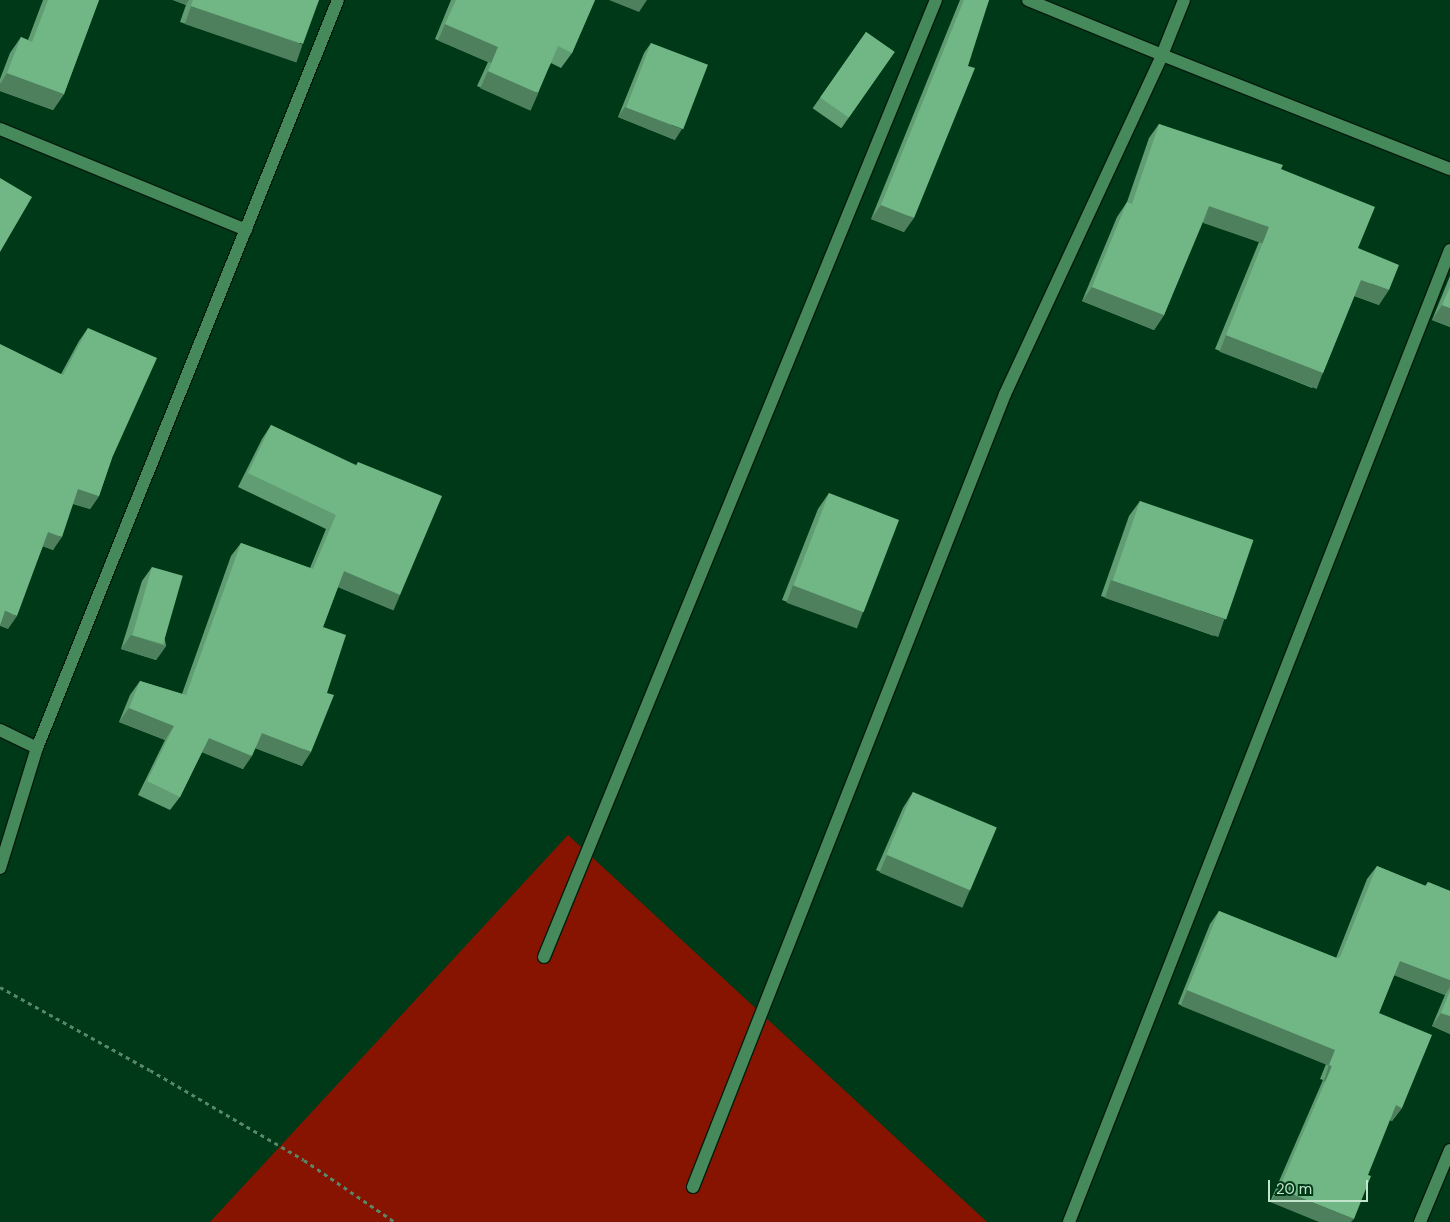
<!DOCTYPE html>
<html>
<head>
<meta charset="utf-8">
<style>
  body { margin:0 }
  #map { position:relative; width:1450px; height:1222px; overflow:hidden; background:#003918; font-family:"DM Sans",sans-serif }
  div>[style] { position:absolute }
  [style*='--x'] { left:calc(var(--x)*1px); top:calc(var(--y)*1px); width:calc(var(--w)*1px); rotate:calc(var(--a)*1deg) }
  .green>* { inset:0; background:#871400 }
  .path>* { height:3px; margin-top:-1.5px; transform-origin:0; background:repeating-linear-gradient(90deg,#59876a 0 4px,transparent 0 8px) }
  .roads { filter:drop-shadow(1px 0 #061b0d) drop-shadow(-1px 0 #061b0d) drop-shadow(0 1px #061b0d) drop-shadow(0 -1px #061b0d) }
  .minor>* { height:12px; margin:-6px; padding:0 6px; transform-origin:6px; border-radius:6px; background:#468a5b }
  .wall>* { inset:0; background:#619d72; transform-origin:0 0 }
  .shaded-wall>* { inset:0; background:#4f805d; transform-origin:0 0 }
  .building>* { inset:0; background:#71b785; transform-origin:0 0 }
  span { translate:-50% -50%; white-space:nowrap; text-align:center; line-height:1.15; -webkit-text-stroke:5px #003918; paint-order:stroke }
  .scale { position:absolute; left:1268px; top:1180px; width:100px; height:22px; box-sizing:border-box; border:2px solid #c3e5cb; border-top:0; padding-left:6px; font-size:15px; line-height:18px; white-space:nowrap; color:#c3e5cb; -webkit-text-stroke:4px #003918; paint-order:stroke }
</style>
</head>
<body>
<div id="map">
  <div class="green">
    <div style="clip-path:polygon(568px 835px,987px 1222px,210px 1222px)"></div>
  </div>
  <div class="path">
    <div style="--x:0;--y:987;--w:171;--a:29"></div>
    <div style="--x:150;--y:1070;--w:178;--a:30.3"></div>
    <div style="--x:304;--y:1160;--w:110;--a:34.3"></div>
  </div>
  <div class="roads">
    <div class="minor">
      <div style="--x:1028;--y:0;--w:145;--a:22.3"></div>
      <div style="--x:1162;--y:55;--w:310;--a:21.6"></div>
      <div style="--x:0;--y:129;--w:266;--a:22.3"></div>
      <div style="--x:0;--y:730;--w:41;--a:25.9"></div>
      <div style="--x:0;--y:868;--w:126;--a:-72.9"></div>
      <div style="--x:37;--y:748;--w:806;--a:-68.08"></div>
      <div style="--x:544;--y:957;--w:1034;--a:-67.73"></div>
      <div style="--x:693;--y:1187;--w:852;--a:-68.52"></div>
      <div style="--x:1005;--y:394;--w:374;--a:-65.1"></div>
      <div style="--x:1162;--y:55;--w:59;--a:-68.2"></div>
      <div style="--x:1069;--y:1222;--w:1044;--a:-68.6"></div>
      <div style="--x:1420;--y:1222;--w:78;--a:-67.4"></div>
    </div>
  </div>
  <div class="wall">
    <div style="clip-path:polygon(43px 0,99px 0,64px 94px,53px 110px,0 91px,0 79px,10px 53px,21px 37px,28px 40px)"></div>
    <div style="clip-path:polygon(173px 0,319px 0,292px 60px,180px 22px,186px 5px)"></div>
    <div style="clip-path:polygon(451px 0,595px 0,572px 53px,561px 68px,551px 63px,527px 108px,477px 86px,488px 62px,435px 39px)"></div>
    <div style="clip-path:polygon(960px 0,989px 0,904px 232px,871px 219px)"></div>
    <div style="left:866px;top:32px;width:35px;height:93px;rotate:35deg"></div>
    <div style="clip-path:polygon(651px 43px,675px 140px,618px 117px,644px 53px)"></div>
    <div style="clip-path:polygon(1159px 124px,1281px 169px,1358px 248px,1379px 305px,1354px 296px,1323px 373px,1312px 388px,1215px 349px,1259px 242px,1203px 222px,1164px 315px,1154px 330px,1082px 301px,1117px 217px,1127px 202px,1149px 138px)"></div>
    <div style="clip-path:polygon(1450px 276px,1450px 327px,1432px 320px)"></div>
    <div style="clip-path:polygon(88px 328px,112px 458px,99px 496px,90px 509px,73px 504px,53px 550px,43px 546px,8px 629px,61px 374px,79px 341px)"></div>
    <div style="clip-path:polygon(271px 425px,356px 465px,358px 462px,391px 609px,338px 587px,323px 627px,302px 766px,255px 748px,243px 769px,202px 752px,180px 797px,170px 810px,138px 795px,165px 740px,119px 722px,130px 695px,140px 681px,182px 694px,231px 556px,241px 543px,310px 568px,326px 529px,238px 487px,262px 439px)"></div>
    <div style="clip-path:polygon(829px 493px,853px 626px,782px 600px,818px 509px)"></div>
    <div style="clip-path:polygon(1140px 501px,1214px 636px,1101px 596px,1129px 516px)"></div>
    <div style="clip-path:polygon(152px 567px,166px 646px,156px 660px,121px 649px,142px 581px)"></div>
    <div style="clip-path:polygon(913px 792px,970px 890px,959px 906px,876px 870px,903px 808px)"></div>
    <div style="clip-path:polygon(1377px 866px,1425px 886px,1428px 882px,1450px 891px,1450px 1034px,1432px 1026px,1445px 995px,1394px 975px,1379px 1013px,1402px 1108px,1392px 1121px,1390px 1120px,1270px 1202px,1323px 1080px,1320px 1079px,1326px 1064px,1178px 1004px,1210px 924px,1219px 911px,1336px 958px,1367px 879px)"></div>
  </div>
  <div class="shaded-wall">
    <div style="clip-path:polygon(173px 0,189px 0,186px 5px)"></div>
    <div style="clip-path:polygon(609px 0,647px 0,639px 12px)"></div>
    <div style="left:191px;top:6px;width:118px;height:19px;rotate:19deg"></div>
    <div style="left:445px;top:24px;width:58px;height:18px;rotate:23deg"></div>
    <div style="left:488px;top:71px;width:55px;height:19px;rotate:24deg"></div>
    <div style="clip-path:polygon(7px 73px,64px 94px,53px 110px,0 91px,0 84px)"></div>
    <div style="clip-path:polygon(625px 107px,682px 129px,675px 140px,618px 117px)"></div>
    <div style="clip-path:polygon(881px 205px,914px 218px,904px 232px,871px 219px)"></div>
    <div style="left:1209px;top:206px;width:64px;height:18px;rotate:19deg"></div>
    <div style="clip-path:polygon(1361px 280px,1389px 290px,1379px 305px,1350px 294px)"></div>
    <div style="clip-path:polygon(1092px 287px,1164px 315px,1154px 330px,1082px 301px)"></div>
    <div style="clip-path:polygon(1442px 305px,1450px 308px,1450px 327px,1432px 320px)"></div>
    <div style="left:1226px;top:335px;width:104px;height:18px;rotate:21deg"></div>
    <div style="clip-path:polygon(78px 489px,99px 496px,90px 509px,68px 502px)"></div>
    <div style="clip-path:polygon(48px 532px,62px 537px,53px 550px,39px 545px)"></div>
    <div style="left:344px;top:571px;width:61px;height:17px;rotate:23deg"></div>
    <div style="left:1111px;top:580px;width:120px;height:19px;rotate:19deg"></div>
    <div style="left:793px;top:585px;width:75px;height:19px;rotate:20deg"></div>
    <div style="clip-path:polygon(5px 611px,17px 616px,8px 629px,0 626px,0 619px)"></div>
    <div style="clip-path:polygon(131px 635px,166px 646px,156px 660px,121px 649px)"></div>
    <div style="clip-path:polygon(129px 708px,174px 726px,165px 740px,119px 722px)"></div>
    <div style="clip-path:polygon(262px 733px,311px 752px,302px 766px,252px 747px)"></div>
    <div style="clip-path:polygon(209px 738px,252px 756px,243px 769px,199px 751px)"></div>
    <div style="left:887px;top:855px;width:90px;height:19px;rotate:23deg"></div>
    <div style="clip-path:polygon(1400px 961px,1450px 980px,1450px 987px,1445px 995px,1391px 974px)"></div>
    <div style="left:1187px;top:990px;width:160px;height:17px;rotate:22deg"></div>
    <div style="clip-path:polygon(1441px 1013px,1450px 1016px,1450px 1034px,1432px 1026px)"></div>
    <div style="left:1329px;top:1065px;width:3px;height:17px;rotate:18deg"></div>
    <div style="clip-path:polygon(1396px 1105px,1402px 1108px,1392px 1121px,1387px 1119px)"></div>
    <div style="clip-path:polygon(1279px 1189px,1354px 1219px,1351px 1222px,1319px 1222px,1270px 1202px)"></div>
  </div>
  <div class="building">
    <div style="clip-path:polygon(48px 0,99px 0,64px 94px,7px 73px,21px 37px,32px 42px)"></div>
    <div style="clip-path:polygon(193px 0,319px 0,303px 44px,191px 6px)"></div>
    <div style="clip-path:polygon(456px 0,595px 0,572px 53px,558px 46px,538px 93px,488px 71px,498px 47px,445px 24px)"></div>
    <div style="clip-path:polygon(964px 0,989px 0,968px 66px,975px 68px,914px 218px,881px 205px)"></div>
    <div style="left:866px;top:32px;width:35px;height:80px;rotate:35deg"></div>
    <div style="left:651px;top:43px;width:61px;height:69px;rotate:21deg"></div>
    <div style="clip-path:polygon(1159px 124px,1283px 165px,1281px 169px,1375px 207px,1358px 248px,1399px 265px,1389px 290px,1361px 280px,1323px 373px,1226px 335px,1269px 227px,1209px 206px,1164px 315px,1092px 287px,1127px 202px,1132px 204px)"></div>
    <div style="clip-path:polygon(0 178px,32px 197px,0 252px)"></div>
    <div style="clip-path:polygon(1450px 287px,1450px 308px,1442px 305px)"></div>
    <div style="clip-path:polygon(88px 328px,157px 358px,112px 458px,99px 496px,78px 489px,62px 537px,48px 532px,17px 616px,5px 611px,0 625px,0 344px,63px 375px)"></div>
    <div style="clip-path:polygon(271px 425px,357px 466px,358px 462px,442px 496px,400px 595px,344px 571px,323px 627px,346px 635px,327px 693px,334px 695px,311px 752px,262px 733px,252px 756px,209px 738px,180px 797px,147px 781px,174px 726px,129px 708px,140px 681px,186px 695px,241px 543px,313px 569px,336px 515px,248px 473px)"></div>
    <div style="left:829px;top:493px;width:75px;height:99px;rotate:21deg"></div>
    <div style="left:1140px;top:501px;width:120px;height:84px;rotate:19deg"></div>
    <div style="left:152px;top:567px;width:32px;height:71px;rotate:16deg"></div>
    <div style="left:913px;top:792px;width:91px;height:68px;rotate:23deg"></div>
    <div style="clip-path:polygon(1377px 866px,1426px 886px,1428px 882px,1450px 891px,1450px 980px,1400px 961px,1379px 1013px,1432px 1035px,1402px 1108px,1396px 1105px,1368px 1175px,1371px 1176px,1354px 1219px,1279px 1189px,1332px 1066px,1329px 1065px,1335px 1050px,1187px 990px,1219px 911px,1337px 958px,1340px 957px)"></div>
    <div style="clip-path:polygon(1450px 991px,1450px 1016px,1441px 1013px)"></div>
  </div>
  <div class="scale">20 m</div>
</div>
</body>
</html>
